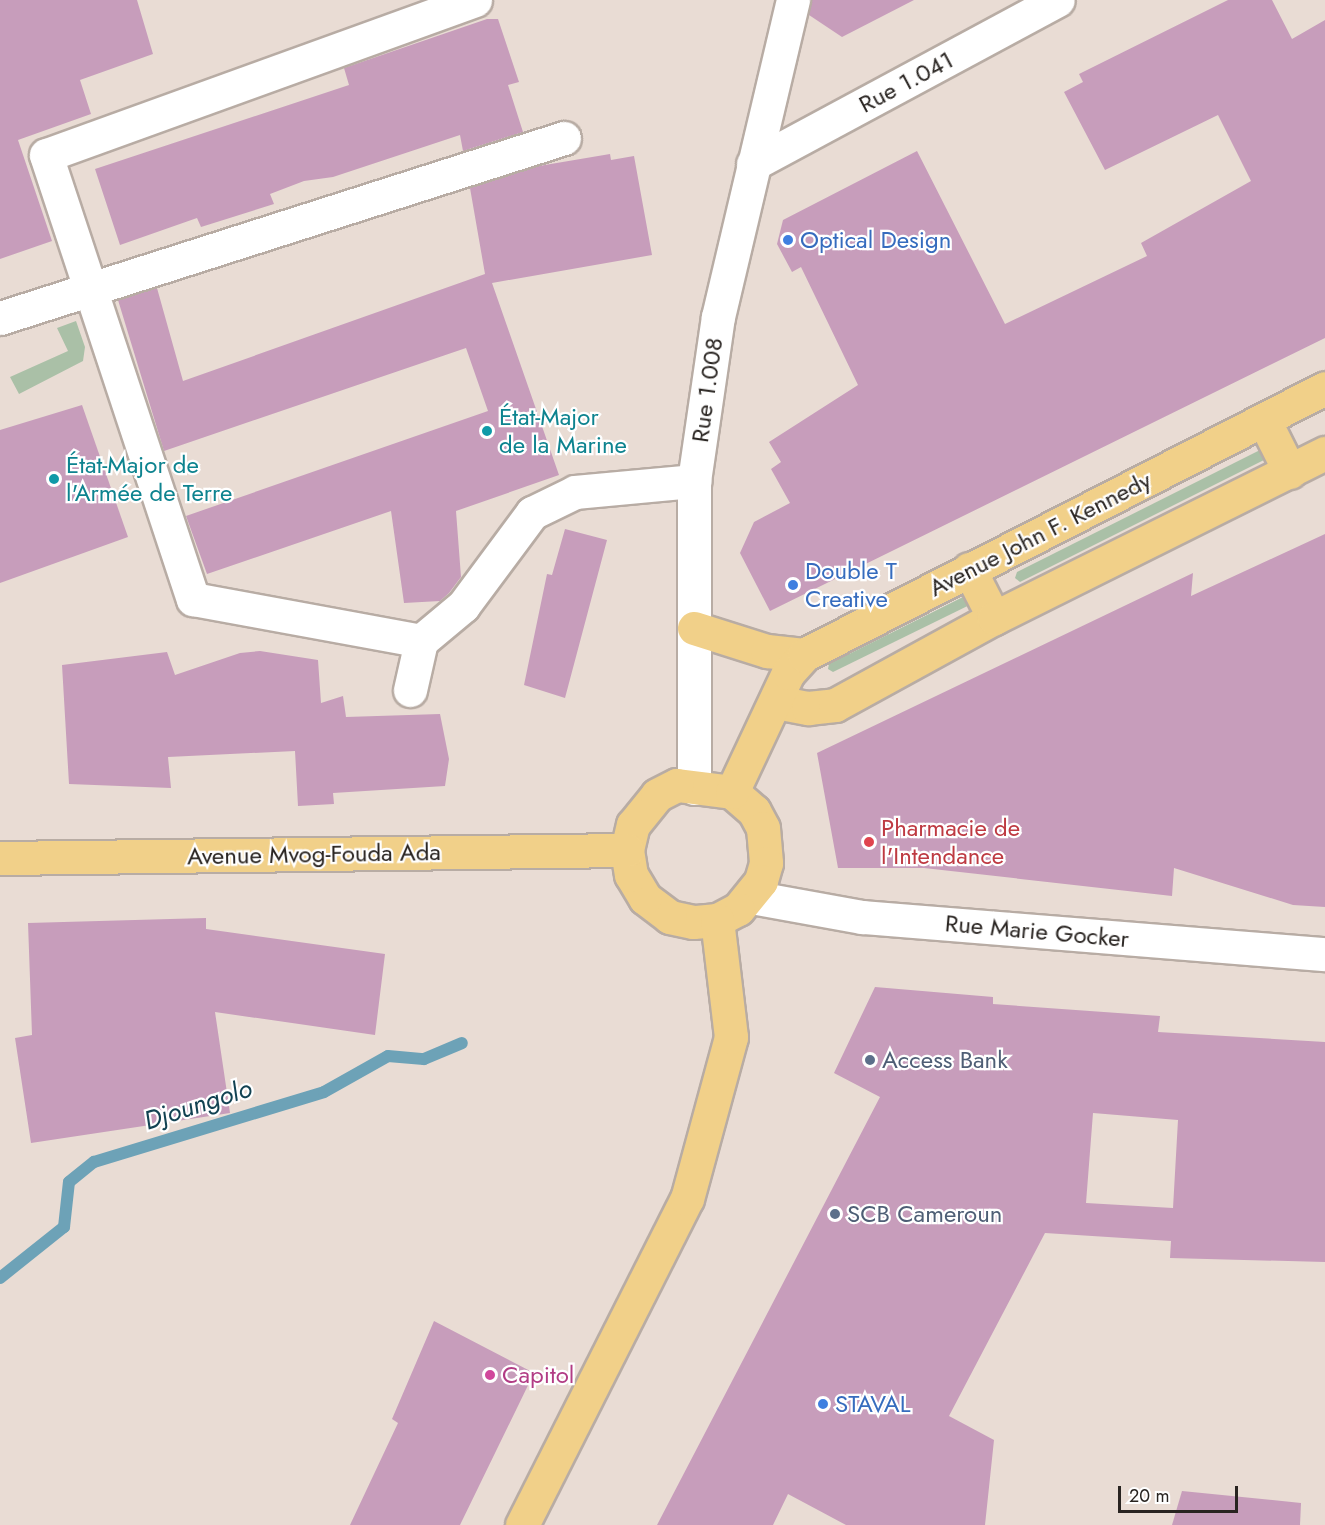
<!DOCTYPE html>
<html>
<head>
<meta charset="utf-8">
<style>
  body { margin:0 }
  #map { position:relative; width:1325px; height:1525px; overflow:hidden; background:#e9dcd4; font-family:Jost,sans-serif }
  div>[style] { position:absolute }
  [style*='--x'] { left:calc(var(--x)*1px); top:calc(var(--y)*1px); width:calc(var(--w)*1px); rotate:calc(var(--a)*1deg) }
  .green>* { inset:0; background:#aac0a7 }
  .stream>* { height:12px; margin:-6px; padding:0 6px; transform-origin:6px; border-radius:6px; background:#6da2b7 }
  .building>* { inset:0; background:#c79dbb }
  .roads { filter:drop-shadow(2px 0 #b8aca4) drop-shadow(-2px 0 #b8aca4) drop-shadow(0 2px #b8aca4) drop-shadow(0 -2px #b8aca4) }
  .minor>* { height:33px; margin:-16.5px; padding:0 16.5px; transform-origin:16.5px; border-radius:16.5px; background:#fff }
  .major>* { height:33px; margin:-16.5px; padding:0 16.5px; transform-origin:16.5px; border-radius:16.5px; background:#f1d089 }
  .dots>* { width:16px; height:16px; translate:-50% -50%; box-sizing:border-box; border:3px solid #fff; border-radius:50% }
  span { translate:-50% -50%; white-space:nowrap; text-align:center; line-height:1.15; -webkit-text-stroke:4.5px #fff; paint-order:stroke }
  .street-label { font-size:24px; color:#292421 }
  .shop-label { font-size:24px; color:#366cbe }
  .left { translate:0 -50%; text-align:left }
  .culture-label { font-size:24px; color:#0d838f }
  .health-label { font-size:24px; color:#be3a42 }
  .service-label { font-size:24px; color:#4e5e75 }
  .hotel-label { font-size:24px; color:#b23c85 }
  .water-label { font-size:26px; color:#124252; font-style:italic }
  .scale { position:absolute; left:1118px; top:1486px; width:120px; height:27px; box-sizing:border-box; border:3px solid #292421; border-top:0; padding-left:8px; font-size:18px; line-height:21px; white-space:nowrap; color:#292421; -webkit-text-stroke:4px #fff; paint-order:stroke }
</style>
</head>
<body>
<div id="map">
  <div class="green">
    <div style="clip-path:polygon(76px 321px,85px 347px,83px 361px,19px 394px,10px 377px,68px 351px,57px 328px)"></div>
    <div style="clip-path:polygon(1278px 441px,1282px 451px,1020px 582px,1015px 578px,1017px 572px)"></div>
    <div style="clip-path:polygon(991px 583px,997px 586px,994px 593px,833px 672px,828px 669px,829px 664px)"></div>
  </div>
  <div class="stream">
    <div style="--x:0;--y:1278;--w:82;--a:-38.6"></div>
    <div style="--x:64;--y:1227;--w:45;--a:-83.7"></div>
    <div style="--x:69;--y:1182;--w:32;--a:-39"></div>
    <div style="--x:94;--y:1162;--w:240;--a:-16.9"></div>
    <div style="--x:324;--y:1092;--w:73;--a:-29.4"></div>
    <div style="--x:388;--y:1056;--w:36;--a:5"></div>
    <div style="--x:424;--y:1059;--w:41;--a:-22.8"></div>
  </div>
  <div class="building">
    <div style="clip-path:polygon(0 0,137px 0,153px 54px,80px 80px,91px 114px,18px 140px,52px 241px,0 259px)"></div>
    <div style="clip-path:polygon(811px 0,914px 0,842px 37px,809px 15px)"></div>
    <div style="clip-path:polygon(1228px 0,1272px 0,1292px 39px,1325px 20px,1325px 338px,770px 611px,740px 553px,754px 522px,790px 503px,771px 469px,781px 462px,769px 442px,858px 385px,801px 267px,792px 272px,777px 244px,783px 220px,917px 151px,1005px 324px,1147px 256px,1141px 243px,1251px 181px,1218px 115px,1105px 170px,1064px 92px,1083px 82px,1079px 74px)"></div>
    <div style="clip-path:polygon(487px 19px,498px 19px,519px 82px,508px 85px,523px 132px,463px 151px,460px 135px,333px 177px,304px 181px,270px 194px,274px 204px,201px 227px,197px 218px,120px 245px,95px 169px,349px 85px,344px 68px)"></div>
    <div style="clip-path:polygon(610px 154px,611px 160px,634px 156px,652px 255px,492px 283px,559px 475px,456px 511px,461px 577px,449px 593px,440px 601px,404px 603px,391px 511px,207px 574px,186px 516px,488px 411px,466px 348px,164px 451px,118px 300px,157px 288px,183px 381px,485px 274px,470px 188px,533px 167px)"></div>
    <div style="clip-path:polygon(82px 405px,128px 537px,0 583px,0 430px)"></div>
    <div style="clip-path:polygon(565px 529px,607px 540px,565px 698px,524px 685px,547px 574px,552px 575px)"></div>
    <div style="clip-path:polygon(1325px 534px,1325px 907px,1293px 905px,1174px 868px,1172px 896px,924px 868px,838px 868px,817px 753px,1193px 573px,1191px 596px)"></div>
    <div style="clip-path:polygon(260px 651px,318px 660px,321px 703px,343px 696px,346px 717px,440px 714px,449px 759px,445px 786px,333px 793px,334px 804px,298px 806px,295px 751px,168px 757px,171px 788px,69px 784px,62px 665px,167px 652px,175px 675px,240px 653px)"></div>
    <div style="clip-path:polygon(206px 918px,206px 929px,385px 954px,375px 1035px,215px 1012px,230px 1113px,31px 1143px,15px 1038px,32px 1035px,28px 923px)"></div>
    <div style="clip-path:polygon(evenodd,875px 987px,993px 997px,993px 1004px,1160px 1016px,1158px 1032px,1325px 1042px,1325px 1262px,1170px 1258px,1171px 1241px,1045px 1233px,949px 1416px,994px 1440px,985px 1525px,846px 1525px,788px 1494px,773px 1525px,657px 1525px,880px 1097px,834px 1073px,875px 987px,1093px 1113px,1178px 1120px,1173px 1208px,1086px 1203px,1093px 1113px)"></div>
    <div style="clip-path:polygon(434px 1321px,534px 1373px,460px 1525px,350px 1525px,398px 1423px,392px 1419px)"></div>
    <div style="clip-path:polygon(1182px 1491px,1301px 1503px,1300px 1525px,1172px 1525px)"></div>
  </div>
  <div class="roads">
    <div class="minor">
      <div style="--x:475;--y:0;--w:456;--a:160.1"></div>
      <div style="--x:46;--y:155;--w:468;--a:71.7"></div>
      <div style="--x:193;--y:599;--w:232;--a:10.4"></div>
      <div style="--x:421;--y:641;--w:55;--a:-39.8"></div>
      <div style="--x:463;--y:606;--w:116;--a:-53.4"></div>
      <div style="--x:532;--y:513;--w:48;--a:-26"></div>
      <div style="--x:575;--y:492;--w:120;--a:-5.3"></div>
      <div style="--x:753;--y:164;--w:346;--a:-28.3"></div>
      <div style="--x:0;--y:318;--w:592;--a:-17.7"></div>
      <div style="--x:410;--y:690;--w:50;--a:-77.3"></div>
      <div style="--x:694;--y:788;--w:307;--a:-90"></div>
      <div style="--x:694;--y:481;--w:166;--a:-81.7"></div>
      <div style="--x:718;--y:317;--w:326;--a:-76.7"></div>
      <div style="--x:751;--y:897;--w:113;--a:10.2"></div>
      <div style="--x:862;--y:917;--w:464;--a:4.6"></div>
    </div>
    <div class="major">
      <div style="--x:1264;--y:420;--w:58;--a:63.4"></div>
      <div style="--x:969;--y:569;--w:55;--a:63"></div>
      <div style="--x:694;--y:628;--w:77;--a:17.5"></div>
      <div style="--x:767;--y:651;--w:37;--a:6"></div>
      <div style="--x:776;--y:702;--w:33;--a:11"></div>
      <div style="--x:808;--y:708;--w:27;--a:-6"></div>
      <div style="--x:835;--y:705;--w:181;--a:-28.7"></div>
      <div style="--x:994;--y:618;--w:370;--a:-26.5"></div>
      <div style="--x:677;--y:785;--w:55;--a:7.3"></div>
      <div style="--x:732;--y:792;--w:29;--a:41"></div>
      <div style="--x:754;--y:811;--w:19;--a:62"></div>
      <div style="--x:763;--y:828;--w:35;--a:85"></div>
      <div style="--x:766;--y:863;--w:19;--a:106"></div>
      <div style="--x:761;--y:881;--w:36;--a:129"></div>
      <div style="--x:738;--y:909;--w:24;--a:152"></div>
      <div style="--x:717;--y:920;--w:24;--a:175"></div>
      <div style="--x:693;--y:922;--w:24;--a:-168"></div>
      <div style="--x:670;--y:917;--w:31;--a:-143"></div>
      <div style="--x:645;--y:898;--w:27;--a:-121"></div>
      <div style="--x:631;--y:875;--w:25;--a:-99"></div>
      <div style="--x:627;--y:850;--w:26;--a:-77"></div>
      <div style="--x:633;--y:825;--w:38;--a:-51"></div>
      <div style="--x:657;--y:795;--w:22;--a:-27"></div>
      <div style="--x:732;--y:792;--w:132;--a:-64.8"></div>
      <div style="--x:788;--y:673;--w:24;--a:-48"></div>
      <div style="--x:804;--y:655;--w:585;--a:-27.13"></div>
      <div style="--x:0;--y:858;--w:627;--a:-0.73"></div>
      <div style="--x:522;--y:1525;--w:365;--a:-63.2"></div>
      <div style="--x:687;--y:1199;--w:168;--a:-74.8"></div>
      <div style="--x:731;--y:1037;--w:118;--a:-96.8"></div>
    </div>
  </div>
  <div class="dots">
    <div style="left:788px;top:240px;background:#3f7fe0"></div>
    <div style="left:487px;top:431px;background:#0f9aa8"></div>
    <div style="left:54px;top:479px;background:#0f9aa8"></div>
    <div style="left:793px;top:585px;background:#3f7fe0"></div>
    <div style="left:869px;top:842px;background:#e0444e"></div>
    <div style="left:870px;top:1060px;background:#5c6f8a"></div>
    <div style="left:835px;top:1214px;background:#5c6f8a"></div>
    <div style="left:490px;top:1375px;background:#d1479c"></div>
    <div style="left:823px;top:1404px;background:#3f7fe0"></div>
  </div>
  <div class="street-label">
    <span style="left:906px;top:82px;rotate:-28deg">Rue 1.041</span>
    <span style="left:707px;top:390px;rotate:-82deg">Rue 1.008</span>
    <span style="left:1040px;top:534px;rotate:-27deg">Avenue John F. Kennedy</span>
    <span style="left:314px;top:854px;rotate:-1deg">Avenue Mvog-Fouda Ada</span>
    <span style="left:1037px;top:931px;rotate:5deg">Rue Marie Gocker</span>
  </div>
  <div class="shop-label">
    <span class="left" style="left:800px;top:240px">Optical Design</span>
    <span class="left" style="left:805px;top:585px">Double T<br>Creative</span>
    <span class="left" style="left:835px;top:1404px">STAVAL</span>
  </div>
  <div class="culture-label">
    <span class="left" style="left:499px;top:431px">État-Major<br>de la Marine</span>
    <span class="left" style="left:66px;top:479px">État-Major de<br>l'Armée de Terre</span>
  </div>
  <div class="health-label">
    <span class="left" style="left:881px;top:842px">Pharmacie de<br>l'Intendance</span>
  </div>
  <div class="service-label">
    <span class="left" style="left:882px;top:1060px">Access Bank</span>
    <span class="left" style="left:847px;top:1214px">SCB Cameroun</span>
  </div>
  <div class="hotel-label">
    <span class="left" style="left:502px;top:1375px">Capitol</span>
  </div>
  <div class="water-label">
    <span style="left:198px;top:1105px;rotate:-18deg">Djoungolo</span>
  </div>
  <div class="scale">20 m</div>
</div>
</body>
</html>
